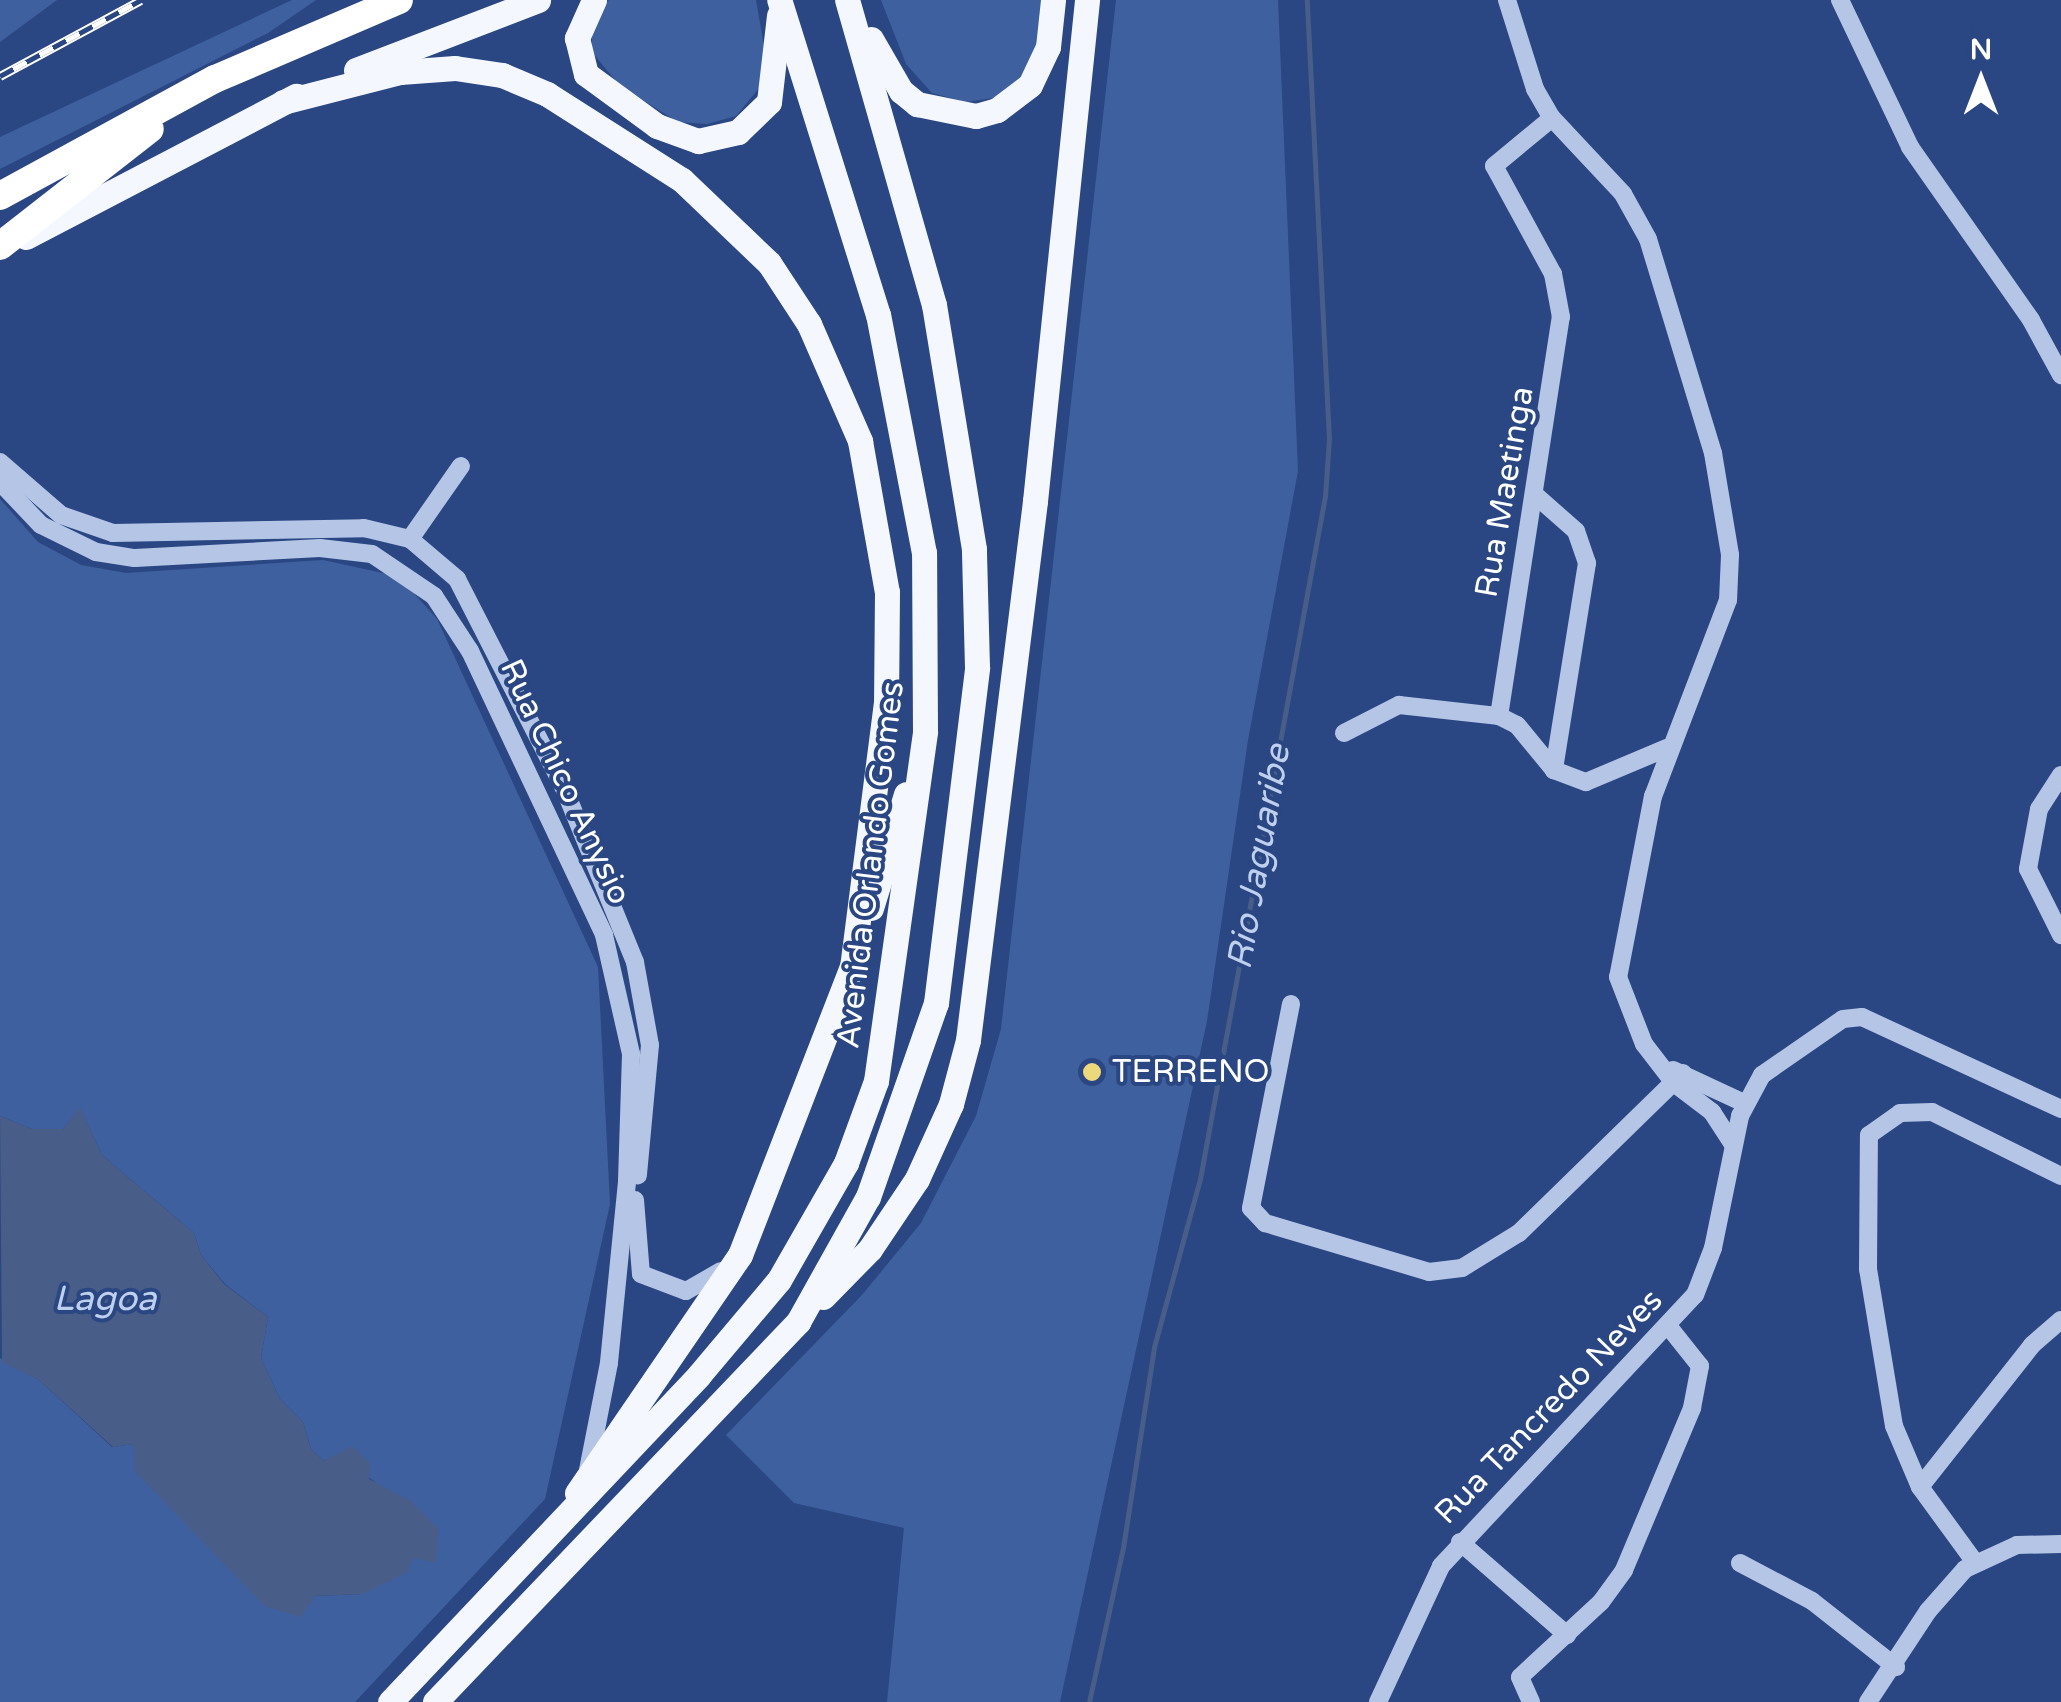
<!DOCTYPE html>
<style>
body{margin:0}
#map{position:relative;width:2061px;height:1702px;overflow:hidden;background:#2a4783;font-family:"Varela Round",sans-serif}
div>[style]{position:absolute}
.green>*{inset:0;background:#3f609f}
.water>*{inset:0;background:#485d88}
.stream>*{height:5px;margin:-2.5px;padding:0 2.5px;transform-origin:2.5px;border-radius:2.5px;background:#485d88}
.minor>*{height:18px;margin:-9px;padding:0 9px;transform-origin:9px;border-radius:9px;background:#b4c5e6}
.major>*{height:25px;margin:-12.5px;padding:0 12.5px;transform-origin:12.5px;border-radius:12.5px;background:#f4f7fe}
.highway>*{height:28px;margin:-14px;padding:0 14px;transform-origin:14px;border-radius:14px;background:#fff}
.rail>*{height:9px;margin-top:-4.5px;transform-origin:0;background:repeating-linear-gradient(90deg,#2a4783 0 15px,#fff 0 30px);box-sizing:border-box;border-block:2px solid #fff}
.dots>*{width:28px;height:28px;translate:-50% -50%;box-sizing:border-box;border:5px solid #2a4783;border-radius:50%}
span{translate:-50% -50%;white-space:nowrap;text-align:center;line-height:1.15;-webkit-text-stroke:8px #2a4783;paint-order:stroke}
.street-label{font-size:32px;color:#fff}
.poi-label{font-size:32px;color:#fff}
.left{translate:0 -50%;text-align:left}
.water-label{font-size:35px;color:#bfd0ee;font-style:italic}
.north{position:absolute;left:1931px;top:30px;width:100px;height:100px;-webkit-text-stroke:8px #2a4783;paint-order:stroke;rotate:0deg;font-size:28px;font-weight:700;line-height:40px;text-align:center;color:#fff}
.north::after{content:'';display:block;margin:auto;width:35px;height:45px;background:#fff;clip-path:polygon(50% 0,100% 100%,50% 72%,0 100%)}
</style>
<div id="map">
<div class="green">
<div style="clip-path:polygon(0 0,57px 0,0 42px)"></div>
<div style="clip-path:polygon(292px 0,316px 0,268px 33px,0 169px,0 137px)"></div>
<div style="clip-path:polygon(609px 0,756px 0,769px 76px,736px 116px,707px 124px,678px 122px,620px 86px,592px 52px,592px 14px)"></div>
<div style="clip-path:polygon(881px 0,1048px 0,1029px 75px,1001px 97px,965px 102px,932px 93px,906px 64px)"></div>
<div style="clip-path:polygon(1116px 0,1278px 0,1298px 471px,1248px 740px,1207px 1021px,1060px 1702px,887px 1702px,904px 1528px,794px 1503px,726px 1435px,862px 1295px,921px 1223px,976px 1116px,1001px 1029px)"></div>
<div style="clip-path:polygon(0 499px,38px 542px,81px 565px,126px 573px,323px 560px,387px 574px,411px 590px,437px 619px,598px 967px,610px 1204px,545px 1499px,355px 1702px,0 1702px,0 1358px,39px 1380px,112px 1447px,134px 1444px,315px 1596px,363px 1594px,411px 1501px,392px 1496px,340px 1454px,324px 1461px,311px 1449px,303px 1422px,280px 1399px,261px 1358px,268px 1317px,225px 1284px,201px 1255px,194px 1233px,102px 1155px,80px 1108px,63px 1129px,32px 1129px,0 1116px)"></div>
</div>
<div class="water">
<div style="clip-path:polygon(80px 1107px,102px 1155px,194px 1233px,201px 1255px,224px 1284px,268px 1317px,261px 1358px,280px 1399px,303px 1422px,311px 1449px,324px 1461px,352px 1446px,370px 1463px,369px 1479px,411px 1501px,438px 1528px,436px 1563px,413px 1558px,408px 1572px,363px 1594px,315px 1596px,301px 1617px,265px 1606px,135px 1471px,134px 1444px,113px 1447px,39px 1380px,2px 1362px,0 1116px,32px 1129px,63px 1129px)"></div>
</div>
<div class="stream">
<div style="left:1089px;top:1702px;width:158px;rotate:-77.6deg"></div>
<div style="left:1123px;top:1548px;width:203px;rotate:-81.2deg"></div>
<div style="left:1154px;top:1347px;width:174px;rotate:-74.7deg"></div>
<div style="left:1200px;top:1179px;width:694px;rotate:-79.63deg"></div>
<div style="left:1325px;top:496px;width:57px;rotate:-86deg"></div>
<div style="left:1329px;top:439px;width:440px;rotate:-92.9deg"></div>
</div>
<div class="minor">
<div style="left:1507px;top:0;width:93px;rotate:72.5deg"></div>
<div style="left:1535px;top:89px;width:34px;rotate:60deg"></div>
<div style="left:1552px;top:118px;width:104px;rotate:46.9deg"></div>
<div style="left:1623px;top:194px;width:51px;rotate:60.9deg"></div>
<div style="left:1648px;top:239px;width:224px;rotate:73.1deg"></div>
<div style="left:1713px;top:453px;width:103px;rotate:80.5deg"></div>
<div style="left:1730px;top:555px;width:45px;rotate:92.5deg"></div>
<div style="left:1728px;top:600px;width:210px;rotate:110.9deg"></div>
<div style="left:1653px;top:796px;width:184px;rotate:100.9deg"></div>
<div style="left:1618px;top:977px;width:72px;rotate:68.8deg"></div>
<div style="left:1644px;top:1044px;width:49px;rotate:52.4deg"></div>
<div style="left:1674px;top:1083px;width:48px;rotate:37.3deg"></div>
<div style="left:1712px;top:1112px;width:37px;rotate:57deg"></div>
<div style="left:1840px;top:0;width:163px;rotate:64.5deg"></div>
<div style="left:1910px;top:147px;width:211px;rotate:55deg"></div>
<div style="left:2031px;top:320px;width:63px;rotate:61.4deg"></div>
<div style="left:0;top:462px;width:81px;rotate:41deg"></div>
<div style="left:61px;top:515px;width:55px;rotate:19.1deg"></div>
<div style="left:113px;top:533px;width:251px;rotate:-1.1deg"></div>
<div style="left:364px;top:528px;width:47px;rotate:13.4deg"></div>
<div style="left:410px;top:539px;width:62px;rotate:40.4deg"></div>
<div style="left:457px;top:579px;width:235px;rotate:62.9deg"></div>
<div style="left:564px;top:788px;width:188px;rotate:67.8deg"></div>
<div style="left:635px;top:962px;width:84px;rotate:79.8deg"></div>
<div style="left:650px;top:1045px;width:131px;rotate:95.3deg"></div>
<div style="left:0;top:482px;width:59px;rotate:46.4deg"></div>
<div style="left:41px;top:525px;width:61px;rotate:26.1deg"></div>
<div style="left:96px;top:552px;width:39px;rotate:9deg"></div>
<div style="left:135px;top:558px;width:185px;rotate:-3.1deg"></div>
<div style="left:320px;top:548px;width:52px;rotate:6.6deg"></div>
<div style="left:372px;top:554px;width:75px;rotate:34.1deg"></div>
<div style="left:434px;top:596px;width:66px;rotate:56.8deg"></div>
<div style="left:470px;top:651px;width:314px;rotate:64.7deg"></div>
<div style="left:604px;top:935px;width:122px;rotate:77.2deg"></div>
<div style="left:631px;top:1054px;width:128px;rotate:91.8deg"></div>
<div style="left:627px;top:1182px;width:182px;rotate:95.7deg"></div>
<div style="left:609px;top:1363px;width:109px;rotate:101.1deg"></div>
<div style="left:1534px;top:494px;width:56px;rotate:41.4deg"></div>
<div style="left:1576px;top:531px;width:34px;rotate:71deg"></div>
<div style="left:1587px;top:563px;width:210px;rotate:99.1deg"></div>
<div style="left:410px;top:539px;width:89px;rotate:-55.1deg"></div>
<div style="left:1499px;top:716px;width:404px;rotate:-81.2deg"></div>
<div style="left:1561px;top:317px;width:44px;rotate:-100.5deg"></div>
<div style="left:1553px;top:274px;width:123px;rotate:-118.6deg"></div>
<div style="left:1494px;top:166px;width:75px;rotate:-39.6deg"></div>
<div style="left:1344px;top:733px;width:62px;rotate:-27deg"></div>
<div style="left:1399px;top:705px;width:101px;rotate:6.3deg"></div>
<div style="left:1499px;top:716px;width:20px;rotate:27deg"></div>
<div style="left:1517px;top:725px;width:58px;rotate:50.6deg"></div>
<div style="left:1554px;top:770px;width:34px;rotate:21deg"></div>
<div style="left:1586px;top:782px;width:88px;rotate:-22.8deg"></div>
<div style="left:2061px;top:775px;width:40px;rotate:122.9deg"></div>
<div style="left:2039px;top:809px;width:61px;rotate:100.4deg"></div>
<div style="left:2028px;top:869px;width:74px;rotate:63.4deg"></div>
<div style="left:1291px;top:1004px;width:208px;rotate:101.1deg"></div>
<div style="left:1251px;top:1208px;width:21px;rotate:47deg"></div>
<div style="left:1265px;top:1223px;width:171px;rotate:16.6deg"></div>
<div style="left:1429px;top:1272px;width:33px;rotate:-7deg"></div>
<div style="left:1462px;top:1268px;width:67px;rotate:-31.6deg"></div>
<div style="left:1519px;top:1233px;width:229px;rotate:-44.3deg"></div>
<div style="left:1673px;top:1070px;width:78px;rotate:24.9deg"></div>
<div style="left:635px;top:1200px;width:74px;rotate:85.4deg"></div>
<div style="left:641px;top:1274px;width:48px;rotate:20.7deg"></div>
<div style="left:686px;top:1291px;width:40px;rotate:-29.7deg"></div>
<div style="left:1920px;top:1487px;width:181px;rotate:-51.7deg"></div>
<div style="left:2032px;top:1345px;width:38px;rotate:-41deg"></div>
<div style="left:1460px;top:1542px;width:142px;rotate:41deg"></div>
<div style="left:1974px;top:1561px;width:92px;rotate:-126.1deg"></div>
<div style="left:1920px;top:1487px;width:66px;rotate:-113.1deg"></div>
<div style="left:1894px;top:1426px;width:159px;rotate:-99.4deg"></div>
<div style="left:1868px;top:1269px;width:134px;rotate:-89.6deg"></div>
<div style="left:1869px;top:1135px;width:38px;rotate:-35deg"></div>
<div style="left:1900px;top:1113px;width:32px;rotate:-2deg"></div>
<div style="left:1932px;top:1112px;width:144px;rotate:26.4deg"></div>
<div style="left:1740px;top:1563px;width:81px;rotate:27.8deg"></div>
<div style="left:1812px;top:1601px;width:107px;rotate:38.2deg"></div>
<div style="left:1378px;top:1702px;width:150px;rotate:-65.1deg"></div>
<div style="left:1441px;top:1566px;width:371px;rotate:-46.9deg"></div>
<div style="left:1695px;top:1295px;width:50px;rotate:-69deg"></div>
<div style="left:1713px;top:1248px;width:135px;rotate:-78.4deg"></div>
<div style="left:1740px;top:1116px;width:47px;rotate:-61.8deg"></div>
<div style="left:1762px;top:1075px;width:98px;rotate:-34.7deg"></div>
<div style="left:1843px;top:1019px;width:19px;rotate:-6deg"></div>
<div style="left:1862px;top:1017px;width:219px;rotate:24.8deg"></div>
<div style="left:1531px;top:1702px;width:27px;rotate:-114deg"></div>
<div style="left:1520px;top:1677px;width:110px;rotate:-42.8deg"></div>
<div style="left:1601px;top:1602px;width:39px;rotate:-54deg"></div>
<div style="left:1624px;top:1570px;width:176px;rotate:-67.2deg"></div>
<div style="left:1692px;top:1408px;width:43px;rotate:-79.2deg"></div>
<div style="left:1700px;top:1366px;width:50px;rotate:-128.5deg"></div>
<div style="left:1868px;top:1702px;width:109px;rotate:-56.6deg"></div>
<div style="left:1928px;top:1611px;width:56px;rotate:-48.6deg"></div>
<div style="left:1965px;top:1569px;width:57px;rotate:-24.8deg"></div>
<div style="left:2017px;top:1545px;width:44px;rotate:-1.3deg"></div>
</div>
<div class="major">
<div style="left:594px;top:0;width:42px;rotate:114.1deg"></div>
<div style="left:577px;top:38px;width:37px;rotate:76deg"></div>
<div style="left:586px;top:74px;width:88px;rotate:36.2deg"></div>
<div style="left:657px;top:126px;width:44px;rotate:20.1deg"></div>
<div style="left:698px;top:141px;width:41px;rotate:-12.7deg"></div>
<div style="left:738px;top:132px;width:43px;rotate:-44.1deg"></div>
<div style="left:769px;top:102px;width:87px;rotate:-83.4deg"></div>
<div style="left:871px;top:39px;width:60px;rotate:60deg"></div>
<div style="left:901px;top:91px;width:21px;rotate:39deg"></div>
<div style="left:917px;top:104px;width:60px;rotate:11.5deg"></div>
<div style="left:976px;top:116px;width:22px;rotate:-16deg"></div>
<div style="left:997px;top:110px;width:41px;rotate:-37.1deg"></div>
<div style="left:1030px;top:85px;width:42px;rotate:-64.7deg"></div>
<div style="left:1048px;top:47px;width:47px;rotate:-83.9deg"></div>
<div style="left:356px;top:70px;width:195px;rotate:-21deg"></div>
<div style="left:283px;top:102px;width:121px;rotate:-14.4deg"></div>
<div style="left:400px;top:72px;width:55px;rotate:-4.2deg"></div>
<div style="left:455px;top:68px;width:48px;rotate:8.5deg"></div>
<div style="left:502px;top:75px;width:49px;rotate:22.9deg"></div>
<div style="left:547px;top:94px;width:160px;rotate:32.5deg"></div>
<div style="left:682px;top:180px;width:120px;rotate:43.7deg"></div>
<div style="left:769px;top:263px;width:73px;rotate:56.7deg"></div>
<div style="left:809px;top:324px;width:128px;rotate:66.4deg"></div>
<div style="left:860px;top:441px;width:153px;rotate:79.9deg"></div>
<div style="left:887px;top:592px;width:110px;rotate:90.5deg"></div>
<div style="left:886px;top:702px;width:269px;rotate:97.3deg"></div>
<div style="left:26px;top:237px;width:305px;rotate:-27.6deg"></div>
<div style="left:871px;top:908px;width:119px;rotate:-72.9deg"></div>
<div style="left:823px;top:1297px;width:67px;rotate:-45.6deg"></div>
<div style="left:870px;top:1249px;width:84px;rotate:-56.1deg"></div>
<div style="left:917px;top:1179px;width:82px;rotate:-65.6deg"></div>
<div style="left:951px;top:1104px;width:66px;rotate:-75.1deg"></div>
<div style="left:968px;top:1040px;width:543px;rotate:-82.91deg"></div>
<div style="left:1035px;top:501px;width:504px;rotate:-84.07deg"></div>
<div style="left:577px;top:1493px;width:288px;rotate:-55.6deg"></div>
<div style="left:740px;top:1255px;width:321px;rotate:-68.8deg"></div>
<div style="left:390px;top:1702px;width:450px;rotate:-46.6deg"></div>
<div style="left:699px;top:1375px;width:124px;rotate:-49.9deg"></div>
<div style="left:779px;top:1280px;width:135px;rotate:-60.2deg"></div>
<div style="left:846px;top:1163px;width:87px;rotate:-69.9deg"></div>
<div style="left:876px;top:1081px;width:353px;rotate:-82deg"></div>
<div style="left:925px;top:731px;width:178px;rotate:-90.3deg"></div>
<div style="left:924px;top:553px;width:242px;rotate:-100.9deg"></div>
<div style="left:878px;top:315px;width:330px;rotate:-107.4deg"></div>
<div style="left:435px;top:1702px;width:526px;rotate:-46.31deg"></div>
<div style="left:798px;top:1322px;width:143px;rotate:-60.8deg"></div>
<div style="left:868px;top:1197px;width:206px;rotate:-70.7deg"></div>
<div style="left:936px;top:1003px;width:338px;rotate:-83deg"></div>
<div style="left:977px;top:667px;width:118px;rotate:-91.5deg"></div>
<div style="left:974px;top:549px;width:247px;rotate:-99.3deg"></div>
<div style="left:934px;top:305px;width:317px;rotate:-105.9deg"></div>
</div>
<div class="highway">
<div style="left:0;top:196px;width:245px;rotate:-28.6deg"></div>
<div style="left:215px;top:79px;width:200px;rotate:-23.2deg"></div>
<div style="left:0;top:246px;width:190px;rotate:-38deg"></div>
</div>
<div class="rail">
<div style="left:0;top:76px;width:160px;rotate:-28.3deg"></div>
</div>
<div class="dots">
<div style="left:1092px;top:1072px;background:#edd87b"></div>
</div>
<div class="street-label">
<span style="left:1505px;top:492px;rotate:-80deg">Rua Maetinga</span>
<span style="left:565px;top:782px;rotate:65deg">Rua Chico Anysio</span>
<span style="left:871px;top:865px;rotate:-83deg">Avenida Orlando Gomes</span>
<span style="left:1549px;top:1407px;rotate:-46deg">Rua Tancredo Neves</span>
</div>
<div class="poi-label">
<span class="left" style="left:1112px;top:1072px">TERRENO</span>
</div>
<div class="water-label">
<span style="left:1259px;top:857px;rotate:-80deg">Rio Jaguaribe</span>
<span style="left:105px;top:1299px">Lagoa</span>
</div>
<div class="north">N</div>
</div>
